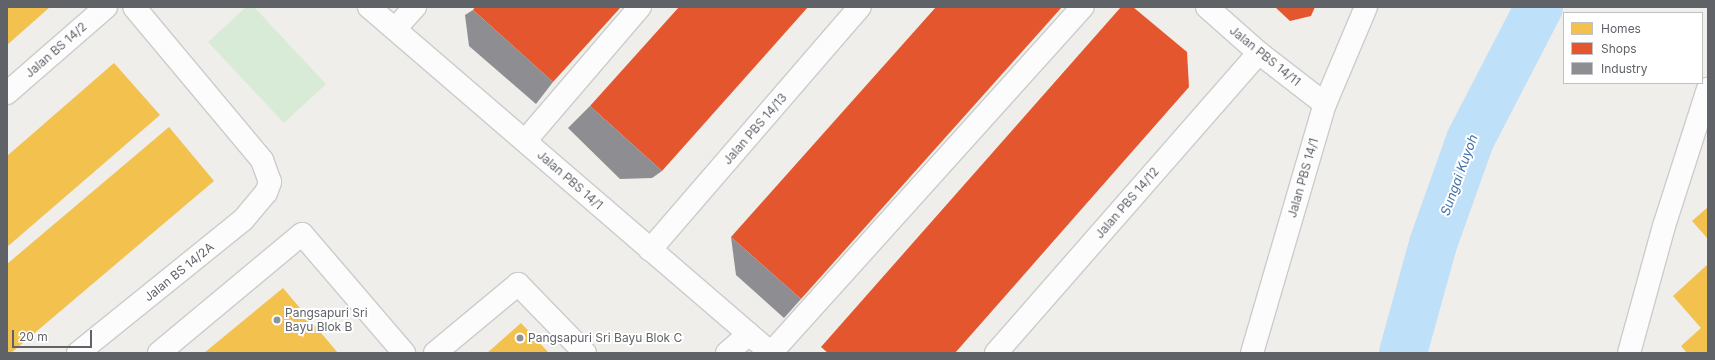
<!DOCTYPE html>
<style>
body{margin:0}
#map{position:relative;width:1715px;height:360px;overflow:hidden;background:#efeeea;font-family:Inter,sans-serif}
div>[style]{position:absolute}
.green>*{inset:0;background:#d8ebd6}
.homes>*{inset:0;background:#f2c14e}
.shops>*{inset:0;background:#e4572e}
.industry>*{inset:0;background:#8d8d92}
.river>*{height:48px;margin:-24px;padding:0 24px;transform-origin:24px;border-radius:24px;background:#bfe0f9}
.roads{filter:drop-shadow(1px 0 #cbcccc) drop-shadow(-1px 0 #cbcccc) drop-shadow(0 1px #cbcccc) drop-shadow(0 -1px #cbcccc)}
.minor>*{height:22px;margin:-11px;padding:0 11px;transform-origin:11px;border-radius:11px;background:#fdfcfc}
.dots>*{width:11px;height:11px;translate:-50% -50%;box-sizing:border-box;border:2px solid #fff;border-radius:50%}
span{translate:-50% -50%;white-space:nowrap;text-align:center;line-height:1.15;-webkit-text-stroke:4px #fff;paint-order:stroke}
.street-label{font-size:12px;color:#5f6368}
.poi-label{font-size:12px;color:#5f6368}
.left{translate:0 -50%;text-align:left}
.water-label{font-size:13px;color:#4174aa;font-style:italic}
.frame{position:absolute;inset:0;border:8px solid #5f6368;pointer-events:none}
.legend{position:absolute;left:1563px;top:12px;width:140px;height:72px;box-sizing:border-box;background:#fff;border:1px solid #bfc1c3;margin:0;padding:5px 7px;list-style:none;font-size:12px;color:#5f6368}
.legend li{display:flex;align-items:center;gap:8px;height:20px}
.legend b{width:20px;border:1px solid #bfc1c3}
.scale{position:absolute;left:12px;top:330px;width:80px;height:18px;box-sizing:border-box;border:2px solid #5f6368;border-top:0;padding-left:5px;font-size:12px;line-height:14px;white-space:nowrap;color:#5f6368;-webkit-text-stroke:3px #fff;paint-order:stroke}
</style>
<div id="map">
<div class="green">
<div style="clip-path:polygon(246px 7px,254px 7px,326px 84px,284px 123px,208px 42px)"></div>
</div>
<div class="homes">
<div style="clip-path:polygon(7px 7px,50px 7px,7px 45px)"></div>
<div style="clip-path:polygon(114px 63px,160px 115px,7px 247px,7px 156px)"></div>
<div style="clip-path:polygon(169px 127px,214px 181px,11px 353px,7px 353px,7px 264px)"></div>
<div style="clip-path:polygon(1708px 207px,1708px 239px,1692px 221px)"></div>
<div style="clip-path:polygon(1708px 264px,1708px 353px,1687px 353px,1681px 346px,1701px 328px,1673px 296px)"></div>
<div style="clip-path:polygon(283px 288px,338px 353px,204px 353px)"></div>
<div style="clip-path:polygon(521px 323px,549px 353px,487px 353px)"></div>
</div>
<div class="shops">
<div style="clip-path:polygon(475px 7px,621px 7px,553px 82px,473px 10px)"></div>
<div style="clip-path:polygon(679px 7px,808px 7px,662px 171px,590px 106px)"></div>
<div style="clip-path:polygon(936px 7px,1062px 7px,801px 299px,731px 237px)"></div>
<div style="clip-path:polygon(1121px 7px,1133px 7px,1187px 52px,1189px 87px,955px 353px,828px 353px,821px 347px)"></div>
<div style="clip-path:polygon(1275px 7px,1315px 7px,1311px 16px,1290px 21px)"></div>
</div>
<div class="industry">
<div style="clip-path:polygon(473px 10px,553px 82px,536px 104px,469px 46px,465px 15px)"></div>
<div style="clip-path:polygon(590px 106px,662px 171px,652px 178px,620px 179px,568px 128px)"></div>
<div style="clip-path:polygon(731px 237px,801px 299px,784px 318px,736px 275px)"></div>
</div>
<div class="river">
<div style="left:1403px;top:353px;width:113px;rotate:-74.6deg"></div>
<div style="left:1433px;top:244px;width:110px;rotate:-70.4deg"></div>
<div style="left:1470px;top:140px;width:150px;rotate:-62.6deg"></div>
</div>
<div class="roads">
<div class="minor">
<div style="left:369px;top:7px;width:530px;rotate:40.72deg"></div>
<div style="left:1207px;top:7px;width:69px;rotate:41.5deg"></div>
<div style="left:1259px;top:53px;width:83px;rotate:37.7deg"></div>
<div style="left:395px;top:29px;width:30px;rotate:-48deg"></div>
<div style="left:7px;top:93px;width:131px;rotate:-41deg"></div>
<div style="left:525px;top:141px;width:177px;rotate:-49.4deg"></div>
<div style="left:650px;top:250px;width:321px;rotate:-49.2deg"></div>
<div style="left:78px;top:353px;width:212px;rotate:-38.9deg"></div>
<div style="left:243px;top:220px;width:35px;rotate:-50deg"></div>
<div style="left:266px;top:193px;width:12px;rotate:-70deg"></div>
<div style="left:270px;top:182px;width:23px;rotate:-110deg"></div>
<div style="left:262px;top:160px;width:199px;rotate:-129.9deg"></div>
<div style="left:159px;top:353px;width:186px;rotate:-39.8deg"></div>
<div style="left:302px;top:234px;width:157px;rotate:49.4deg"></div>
<div style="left:435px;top:353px;width:108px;rotate:-39.7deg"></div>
<div style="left:518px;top:284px;width:96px;rotate:45.8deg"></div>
<div style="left:727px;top:353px;width:29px;rotate:-41deg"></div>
<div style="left:771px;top:353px;width:466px;rotate:-48deg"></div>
<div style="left:996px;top:353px;width:399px;rotate:-48.8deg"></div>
<div style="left:1252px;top:353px;width:259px;rotate:-73.7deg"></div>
<div style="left:1325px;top:104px;width:105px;rotate:-67.1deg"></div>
<div style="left:1629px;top:353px;width:132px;rotate:-74.6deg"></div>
<div style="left:1664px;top:226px;width:144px;rotate:-72.2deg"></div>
</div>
</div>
<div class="dots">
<div style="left:277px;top:320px;background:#919496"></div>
<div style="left:520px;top:338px;background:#919496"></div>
</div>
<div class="street-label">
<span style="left:56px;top:50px;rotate:-41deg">Jalan BS 14/2</span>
<span style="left:1265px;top:56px;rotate:39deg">Jalan PBS 14/11</span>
<span style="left:755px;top:129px;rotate:-49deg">Jalan PBS 14/13</span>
<span style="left:1303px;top:178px;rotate:-74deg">Jalan PBS 14/1</span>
<span style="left:570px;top:180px;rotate:41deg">Jalan PBS 14/1</span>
<span style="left:1127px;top:203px;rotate:-49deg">Jalan PBS 14/12</span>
<span style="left:179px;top:272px;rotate:-39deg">Jalan BS 14/2A</span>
</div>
<div class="poi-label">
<span class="left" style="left:285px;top:320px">Pangsapuri Sri<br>Bayu Blok B</span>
<span class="left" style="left:528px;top:338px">Pangsapuri Sri Bayu Blok C</span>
</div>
<div class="water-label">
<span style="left:1459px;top:175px;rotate:-70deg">Sungai Kuyoh</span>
</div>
<div class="frame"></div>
<ul class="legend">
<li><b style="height:11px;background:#f2c14e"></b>Homes</li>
<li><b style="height:11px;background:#e4572e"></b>Shops</li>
<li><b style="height:11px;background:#8d8d92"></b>Industry</li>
</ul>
<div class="scale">20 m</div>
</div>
